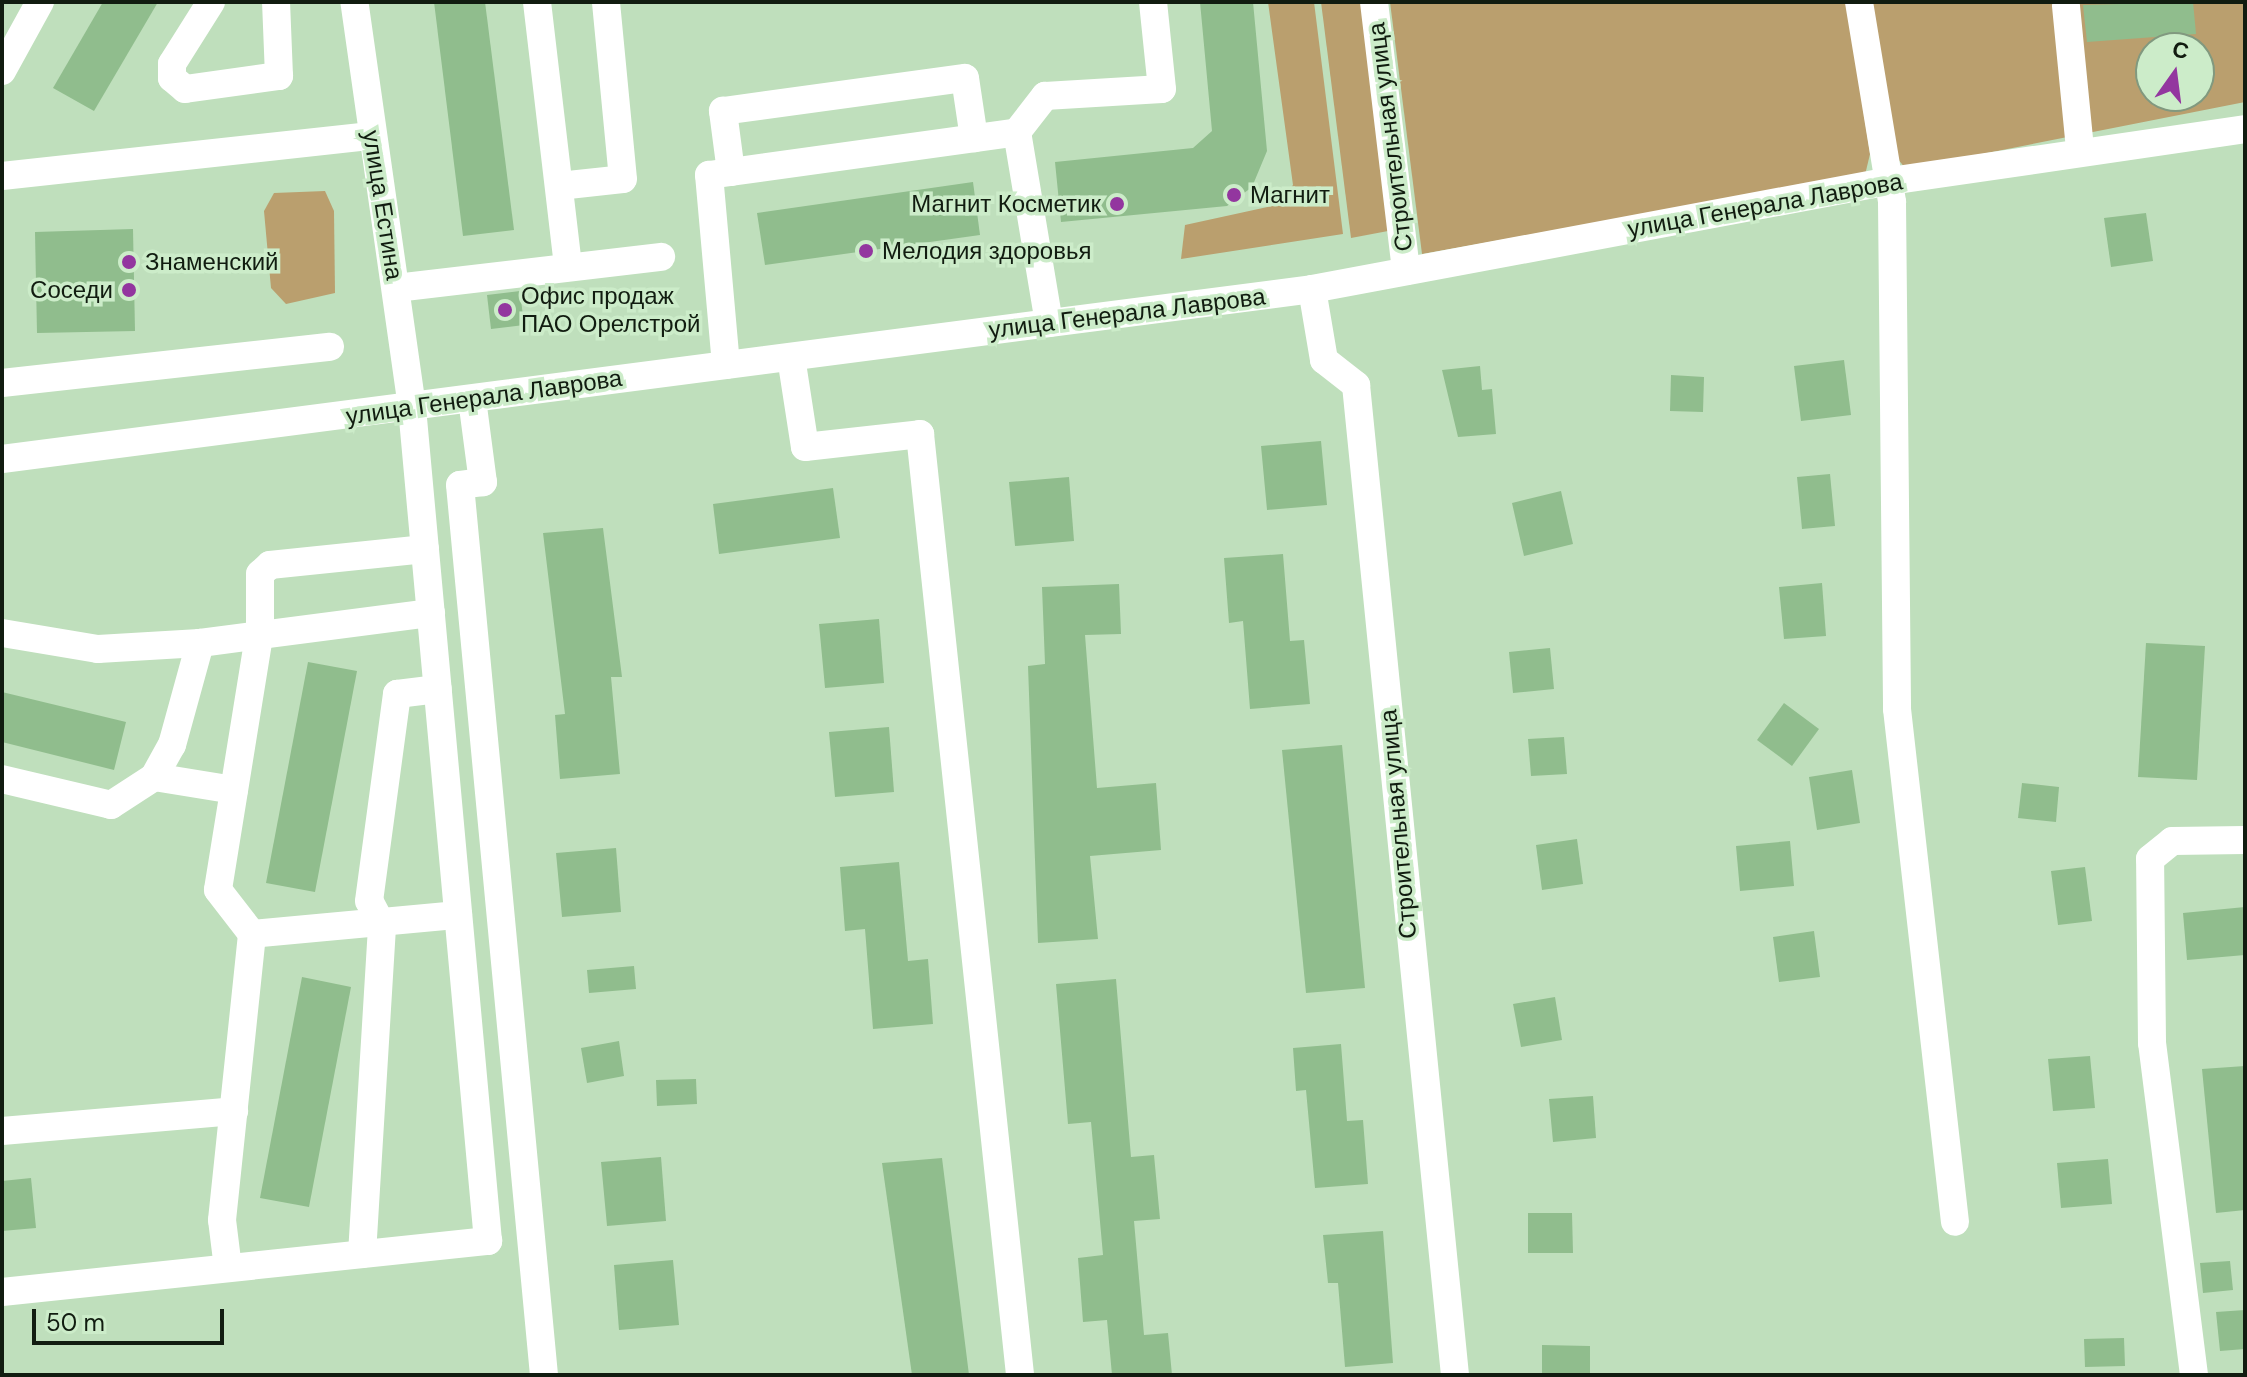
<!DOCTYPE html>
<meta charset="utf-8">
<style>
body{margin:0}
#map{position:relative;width:2247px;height:1377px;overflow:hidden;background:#bfdfbc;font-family:"DM Sans",sans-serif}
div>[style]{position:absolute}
.green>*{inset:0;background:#ba9f6e}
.building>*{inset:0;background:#90bd8d}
.minor>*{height:28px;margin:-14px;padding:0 14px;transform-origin:14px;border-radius:14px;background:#fff}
.dots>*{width:22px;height:22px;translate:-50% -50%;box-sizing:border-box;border:4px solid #ccecc9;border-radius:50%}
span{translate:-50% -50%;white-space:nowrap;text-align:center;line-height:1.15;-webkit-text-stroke:7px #ccecc9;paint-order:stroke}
.street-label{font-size:24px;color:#111c10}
.poi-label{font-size:24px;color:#111c10}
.left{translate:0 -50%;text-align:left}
.right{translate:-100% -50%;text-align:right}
.frame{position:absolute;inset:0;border:4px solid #111c10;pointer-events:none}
.north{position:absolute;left:2135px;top:32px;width:80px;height:80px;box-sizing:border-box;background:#ccecc9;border:2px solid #81997f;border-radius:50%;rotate:14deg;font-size:22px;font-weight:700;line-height:32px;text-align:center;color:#111c10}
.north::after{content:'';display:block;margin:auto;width:28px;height:36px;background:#93369f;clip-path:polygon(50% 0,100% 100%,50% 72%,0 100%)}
.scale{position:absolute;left:32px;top:1309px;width:192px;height:36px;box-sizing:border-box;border:4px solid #111c10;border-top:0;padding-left:10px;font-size:24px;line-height:28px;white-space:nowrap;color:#111c10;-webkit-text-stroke:6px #ccecc9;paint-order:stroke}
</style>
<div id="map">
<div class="green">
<div style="clip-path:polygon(1268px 2px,1314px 2px,1343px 234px,1181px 259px,1185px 225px,1276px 205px,1293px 185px)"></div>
<div style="clip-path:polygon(1321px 2px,1363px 2px,1388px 231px,1351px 238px)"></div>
<div style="clip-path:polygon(1390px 2px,1847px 2px,1870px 154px,1865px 175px,1422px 254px)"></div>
<div style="clip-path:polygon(evenodd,1871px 2px,2245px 2px,2245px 102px,1906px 169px,1892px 152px,1871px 2px,2151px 48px,2199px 48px,2199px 96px,2151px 96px,2151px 48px)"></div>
<div style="clip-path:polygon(325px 191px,334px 211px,335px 293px,286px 304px,271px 288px,264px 211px,274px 193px)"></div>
</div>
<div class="building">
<div style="clip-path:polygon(103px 2px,158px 2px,94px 111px,53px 88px)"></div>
<div style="clip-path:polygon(434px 2px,485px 2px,514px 230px,463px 236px)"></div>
<div style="clip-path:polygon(1200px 2px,1253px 2px,1267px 151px,1252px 187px,1227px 206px,1061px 222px,1055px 162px,1193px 148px,1212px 131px)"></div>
<div style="clip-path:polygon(2193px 2px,2196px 34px,2087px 42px,2083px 5px)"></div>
<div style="clip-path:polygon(973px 182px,980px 235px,765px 265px,757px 213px)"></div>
<div style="clip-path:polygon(2146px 213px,2153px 261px,2111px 267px,2104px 218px)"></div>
<div style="clip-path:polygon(133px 229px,135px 331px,37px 333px,35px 232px)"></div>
<div style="clip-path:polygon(520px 291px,524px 325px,491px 329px,487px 295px)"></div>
<div style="clip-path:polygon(1844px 360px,1851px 415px,1801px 421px,1794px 366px)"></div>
<div style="clip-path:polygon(1480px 366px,1482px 390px,1492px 389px,1496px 434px,1458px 437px,1442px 370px)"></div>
<div style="clip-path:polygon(1671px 375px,1704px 377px,1703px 412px,1670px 411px)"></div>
<div style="clip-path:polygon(1321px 441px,1327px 505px,1267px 510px,1261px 446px)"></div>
<div style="clip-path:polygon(1830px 474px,1835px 526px,1802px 529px,1797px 477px)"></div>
<div style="clip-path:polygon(1069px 477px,1074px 541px,1015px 546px,1009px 482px)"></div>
<div style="clip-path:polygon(833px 488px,840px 538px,719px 554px,713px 504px)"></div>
<div style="clip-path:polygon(1561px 491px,1573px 544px,1524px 556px,1512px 503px)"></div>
<div style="clip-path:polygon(603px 528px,622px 677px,611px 677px,620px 774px,560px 779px,555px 715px,565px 714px,543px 533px)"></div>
<div style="clip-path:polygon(1283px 554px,1290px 641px,1304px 640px,1310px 704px,1250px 709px,1243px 621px,1229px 623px,1224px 558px)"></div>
<div style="clip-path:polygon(1822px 583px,1826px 636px,1784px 639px,1779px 587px)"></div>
<div style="clip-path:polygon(1119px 584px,1121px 634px,1085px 635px,1097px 788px,1156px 783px,1161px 850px,1090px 856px,1098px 939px,1038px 943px,1028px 666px,1045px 664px,1042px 587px)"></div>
<div style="clip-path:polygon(879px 619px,884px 683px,825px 688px,819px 624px)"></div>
<div style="clip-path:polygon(2146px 643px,2205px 646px,2197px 780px,2138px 777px)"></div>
<div style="clip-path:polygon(1550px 648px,1554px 689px,1513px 693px,1509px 652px)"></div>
<div style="clip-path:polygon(308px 662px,357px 671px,315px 892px,266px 883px)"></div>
<div style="clip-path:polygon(2px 692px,126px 722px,114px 770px,2px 742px)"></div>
<div style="clip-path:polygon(1784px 703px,1819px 729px,1792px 766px,1757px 740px)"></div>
<div style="clip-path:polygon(889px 727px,894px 792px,835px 797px,829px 732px)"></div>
<div style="clip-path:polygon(1564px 737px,1567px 774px,1531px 776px,1528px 739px)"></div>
<div style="clip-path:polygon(1342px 745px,1365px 988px,1306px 993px,1282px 750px)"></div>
<div style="clip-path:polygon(1852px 770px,1860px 823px,1817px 830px,1809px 777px)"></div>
<div style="clip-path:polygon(2022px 783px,2059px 787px,2056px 822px,2018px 818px)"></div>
<div style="clip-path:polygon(1577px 839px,1583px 884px,1542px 890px,1536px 845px)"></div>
<div style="clip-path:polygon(1790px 841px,1794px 886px,1740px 891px,1736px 846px)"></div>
<div style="clip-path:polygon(616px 848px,621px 912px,562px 917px,556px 853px)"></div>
<div style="clip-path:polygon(899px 862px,908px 961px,928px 959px,933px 1024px,873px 1029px,865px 929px,845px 931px,840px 867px)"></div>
<div style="clip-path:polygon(2085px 867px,2092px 921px,2058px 925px,2051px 871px)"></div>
<div style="clip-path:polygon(2245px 907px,2245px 955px,2187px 960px,2183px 913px)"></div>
<div style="clip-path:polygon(1814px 931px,1820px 977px,1779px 982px,1773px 937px)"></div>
<div style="clip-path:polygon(634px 966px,636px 989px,589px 993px,587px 970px)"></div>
<div style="clip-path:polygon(302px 977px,351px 987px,309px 1207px,260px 1198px)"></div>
<div style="clip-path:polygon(1116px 979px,1131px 1157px,1154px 1155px,1160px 1219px,1134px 1221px,1144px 1335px,1168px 1333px,1172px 1375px,1112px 1375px,1107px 1320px,1083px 1322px,1078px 1258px,1103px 1255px,1091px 1122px,1068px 1124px,1056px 984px)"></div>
<div style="clip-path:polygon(1555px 997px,1562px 1040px,1521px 1047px,1513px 1004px)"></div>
<div style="clip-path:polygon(619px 1041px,624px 1076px,587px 1083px,581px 1048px)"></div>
<div style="clip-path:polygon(1341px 1044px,1347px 1121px,1363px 1120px,1368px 1184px,1315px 1188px,1306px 1090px,1296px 1091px,1293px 1048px)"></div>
<div style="clip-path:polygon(2090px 1056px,2095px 1108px,2053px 1111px,2048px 1059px)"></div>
<div style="clip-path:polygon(2245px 1066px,2245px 1210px,2216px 1213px,2202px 1069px)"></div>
<div style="clip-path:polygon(696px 1079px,697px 1104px,657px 1106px,656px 1080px)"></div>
<div style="clip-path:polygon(1593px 1096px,1596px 1138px,1553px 1142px,1549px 1099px)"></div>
<div style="clip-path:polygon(661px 1157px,666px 1221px,607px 1226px,601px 1162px)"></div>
<div style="clip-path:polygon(942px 1158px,969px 1375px,912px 1375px,882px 1163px)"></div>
<div style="clip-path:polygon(2108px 1159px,2112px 1204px,2061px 1208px,2057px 1163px)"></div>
<div style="clip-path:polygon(31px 1178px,36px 1228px,2px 1231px,2px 1181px)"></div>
<div style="clip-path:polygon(1528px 1213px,1572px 1213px,1573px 1253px,1528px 1253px)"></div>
<div style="clip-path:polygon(1383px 1231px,1393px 1363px,1345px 1367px,1338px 1283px,1328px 1283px,1323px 1235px)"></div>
<div style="clip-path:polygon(673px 1260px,679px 1325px,619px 1330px,614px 1265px)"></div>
<div style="clip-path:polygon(2230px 1261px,2233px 1290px,2203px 1293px,2200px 1263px)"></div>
<div style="clip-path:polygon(2245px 1310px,2245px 1349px,2220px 1351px,2216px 1312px)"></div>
<div style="clip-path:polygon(2124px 1338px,2125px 1366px,2085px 1367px,2084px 1339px)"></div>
<div style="clip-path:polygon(1542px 1345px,1590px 1346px,1590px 1375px,1542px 1375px)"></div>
</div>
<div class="minor">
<div style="left:211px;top:2px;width:73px;rotate:122.2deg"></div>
<div style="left:172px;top:64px;width:14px;rotate:90deg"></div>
<div style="left:172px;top:78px;width:17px;rotate:40deg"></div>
<div style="left:185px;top:89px;width:95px;rotate:-7.9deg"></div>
<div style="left:279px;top:76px;width:74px;rotate:-92.3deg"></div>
<div style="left:537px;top:2px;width:267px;rotate:83.3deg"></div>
<div style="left:1374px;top:2px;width:271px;rotate:83.2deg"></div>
<div style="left:1859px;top:2px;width:203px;rotate:80.6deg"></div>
<div style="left:1892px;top:202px;width:507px;rotate:89.43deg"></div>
<div style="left:1897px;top:709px;width:516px;rotate:83.55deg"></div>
<div style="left:2066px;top:6px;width:145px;rotate:84.4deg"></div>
<div style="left:2px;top:71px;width:79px;rotate:-61.2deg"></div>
<div style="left:731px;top:172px;width:62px;rotate:-97.5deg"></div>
<div style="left:723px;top:111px;width:244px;rotate:-7.8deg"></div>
<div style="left:965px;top:78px;width:61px;rotate:81.5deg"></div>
<div style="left:2px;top:176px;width:371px;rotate:-6.2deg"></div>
<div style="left:559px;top:186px;width:64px;rotate:-6.2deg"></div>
<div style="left:623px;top:179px;width:178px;rotate:-95.5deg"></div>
<div style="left:396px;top:288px;width:267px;rotate:-6.7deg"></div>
<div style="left:1312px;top:289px;width:72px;rotate:80.4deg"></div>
<div style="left:1324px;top:360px;width:41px;rotate:38deg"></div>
<div style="left:1356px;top:385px;width:995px;rotate:84.29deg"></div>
<div style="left:1049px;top:323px;width:194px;rotate:-99.5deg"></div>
<div style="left:1017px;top:132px;width:46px;rotate:-52.1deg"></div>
<div style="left:1045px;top:96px;width:117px;rotate:-3.4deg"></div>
<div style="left:1162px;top:89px;width:87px;rotate:-95.9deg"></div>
<div style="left:791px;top:357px;width:91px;rotate:81.2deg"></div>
<div style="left:805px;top:447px;width:116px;rotate:-6.4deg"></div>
<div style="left:920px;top:434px;width:946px;rotate:83.93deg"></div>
<div style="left:726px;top:365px;width:191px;rotate:-95.1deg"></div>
<div style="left:709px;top:175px;width:311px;rotate:-7.9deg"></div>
<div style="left:2px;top:383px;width:330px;rotate:-6.3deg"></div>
<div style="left:472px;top:399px;width:84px;rotate:82.5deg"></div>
<div style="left:483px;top:482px;width:23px;rotate:173deg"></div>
<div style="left:460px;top:485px;width:894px;rotate:84.61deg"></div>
<div style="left:2px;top:459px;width:1321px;rotate:-7.39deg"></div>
<div style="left:1312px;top:289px;width:588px;rotate:-10.58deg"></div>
<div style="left:1890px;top:181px;width:359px;rotate:-8.3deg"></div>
<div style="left:425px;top:549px;width:156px;rotate:174.1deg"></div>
<div style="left:270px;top:565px;width:13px;rotate:138deg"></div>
<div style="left:260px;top:574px;width:56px;rotate:90deg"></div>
<div style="left:260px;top:630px;width:263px;rotate:99.2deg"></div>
<div style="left:218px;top:890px;width:56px;rotate:52.3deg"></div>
<div style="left:252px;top:934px;width:207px;rotate:-5.3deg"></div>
<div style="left:2px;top:633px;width:97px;rotate:9.5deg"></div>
<div style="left:98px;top:649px;width:102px;rotate:-3.4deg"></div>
<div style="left:154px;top:777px;width:81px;rotate:9.2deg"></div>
<div style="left:2px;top:779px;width:112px;rotate:13.4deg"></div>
<div style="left:111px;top:805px;width:51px;rotate:-33.1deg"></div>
<div style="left:154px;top:777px;width:37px;rotate:-61deg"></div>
<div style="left:172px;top:745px;width:106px;rotate:-74.6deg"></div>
<div style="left:200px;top:643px;width:233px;rotate:-7.4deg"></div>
<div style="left:2px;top:1131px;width:233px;rotate:-4.9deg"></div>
<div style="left:362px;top:1254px;width:330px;rotate:-86.5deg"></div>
<div style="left:382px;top:925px;width:27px;rotate:-118deg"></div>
<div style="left:369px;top:901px;width:209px;rotate:-82.3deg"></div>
<div style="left:397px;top:694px;width:41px;rotate:-7deg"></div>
<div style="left:228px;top:1268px;width:48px;rotate:-97.1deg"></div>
<div style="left:222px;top:1220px;width:288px;rotate:-84deg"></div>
<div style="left:2px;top:1292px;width:489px;rotate:-6deg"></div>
<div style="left:488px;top:1241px;width:837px;rotate:-95.21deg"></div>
<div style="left:412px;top:407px;width:409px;rotate:-98.1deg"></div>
<div style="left:2194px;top:1375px;width:335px;rotate:-97.2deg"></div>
<div style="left:2152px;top:1043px;width:184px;rotate:-90.6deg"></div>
<div style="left:2150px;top:859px;width:28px;rotate:-39deg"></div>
<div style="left:2172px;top:841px;width:73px;rotate:-0.8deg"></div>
</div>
<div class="dots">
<div style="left:1234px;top:195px;background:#93369f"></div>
<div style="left:1117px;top:204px;background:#93369f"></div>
<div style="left:866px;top:251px;background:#93369f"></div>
<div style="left:129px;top:262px;background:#93369f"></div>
<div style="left:129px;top:290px;background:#93369f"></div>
<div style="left:505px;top:310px;background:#93369f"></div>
</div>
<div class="street-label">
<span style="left:1390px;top:137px;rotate:-97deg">Строительная улица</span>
<span style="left:383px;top:205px;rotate:81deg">улица Естина</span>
<span style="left:1765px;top:205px;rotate:-10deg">улица Генерала Лаврова</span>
<span style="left:1127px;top:313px;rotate:-7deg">улица Генерала Лаврова</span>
<span style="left:484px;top:397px;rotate:-8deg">улица Генерала Лаврова</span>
<span style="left:1398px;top:824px;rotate:-95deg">Строительная улица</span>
</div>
<div class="poi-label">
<span class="left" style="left:1250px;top:195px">Магнит</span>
<span class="right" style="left:1101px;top:204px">Магнит Косметик</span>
<span class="left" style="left:882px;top:251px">Мелодия здоровья</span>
<span class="left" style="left:145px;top:262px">Знаменский</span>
<span class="right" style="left:113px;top:290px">Соседи</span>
<span class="left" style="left:521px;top:310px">Офис продаж<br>ПАО Орелстрой</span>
</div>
<div class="frame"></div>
<div class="north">С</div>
<div class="scale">50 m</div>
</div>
